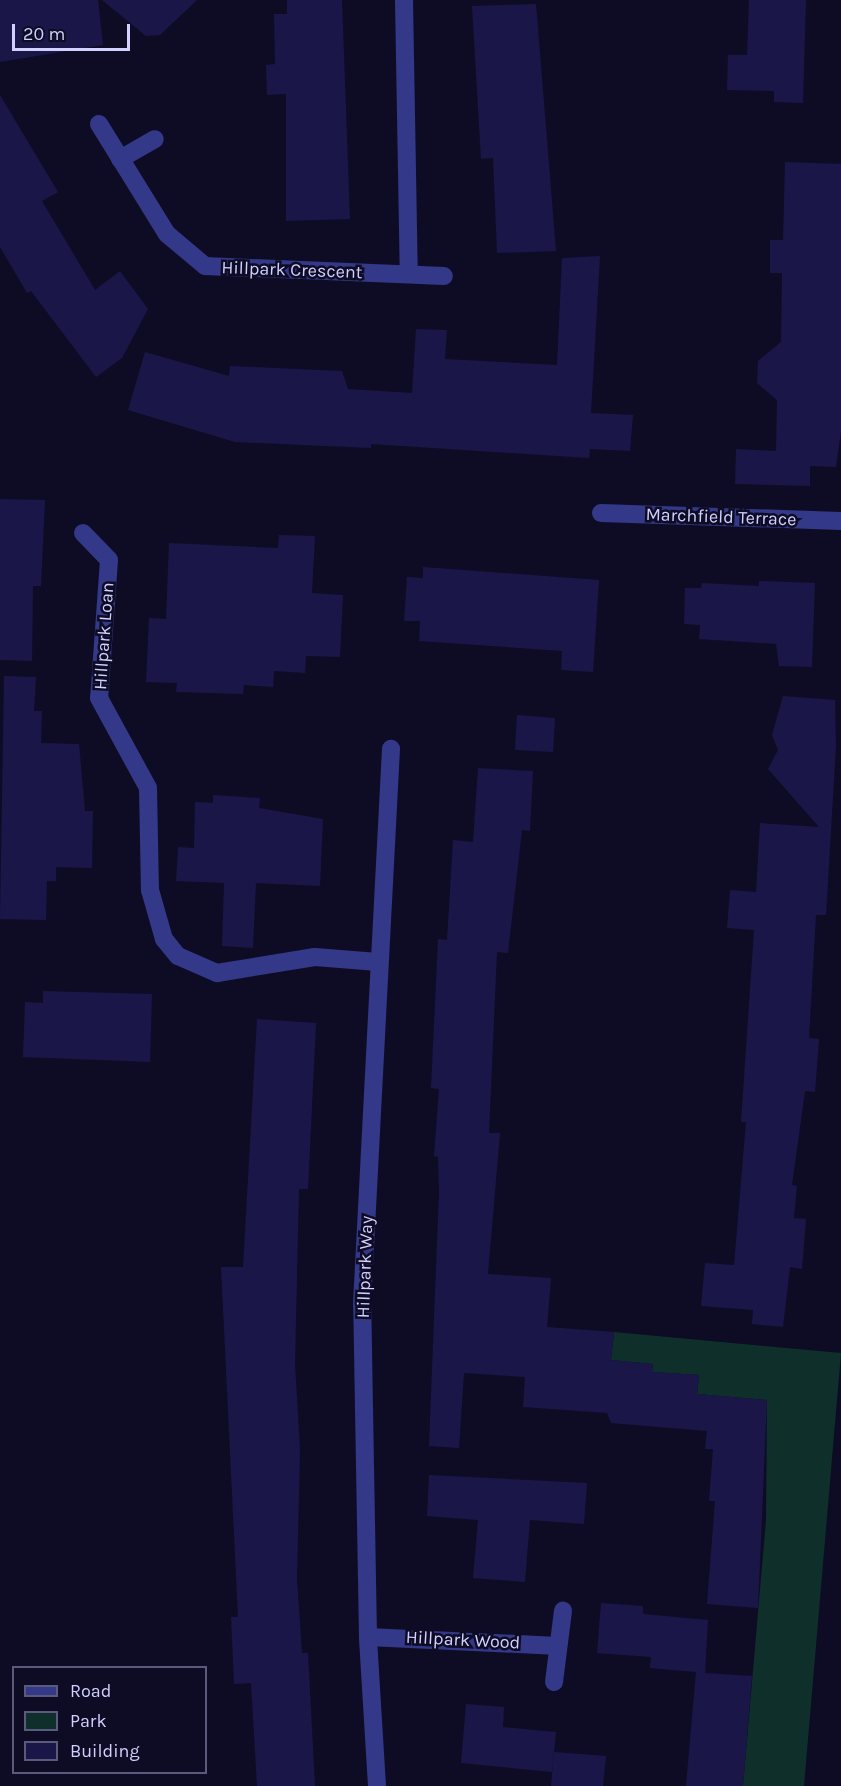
<!DOCTYPE html>
<style>
body{margin:0}
#map{position:relative;width:841px;height:1786px;overflow:hidden;background:#0e0c25;font-family:Karla,sans-serif}
div>[style]{position:absolute}
.green>*{inset:0;background:#0f2f2b}
.building>*{inset:0;background:#1b1648}
.street>*{height:18px;margin:-9px;padding:0 9px;transform-origin:9px;border-radius:9px;background:#333888}
span{translate:-50% -50%;white-space:nowrap;text-align:center;line-height:1.15;-webkit-text-stroke:5px #0e0c25;paint-order:stroke}
.street-label{font-size:18px;color:#d1d0ff}
.legend{position:absolute;left:12px;top:1666px;width:195px;height:108px;box-sizing:border-box;background:#0e0c25;border:2px solid #5c5a7c;margin:0;padding:8px 10px;list-style:none;font-size:18px;color:#d1d0ff}
.legend li{display:flex;align-items:center;gap:12px;height:30px}
.legend b{width:30px;border:2px solid #5c5a7c}
.scale{position:absolute;left:12px;top:24px;width:118px;height:27px;box-sizing:border-box;border:3px solid #d1d0ff;border-top:0;padding-left:8px;font-size:18px;line-height:21px;white-space:nowrap;color:#d1d0ff;-webkit-text-stroke:4px #0e0c25;paint-order:stroke}
</style>
<div id="map">
<div class="green">
<div style="clip-path:polygon(614px 1332px,841px 1353px,804px 1786px,743px 1786px,766px 1520px,767px 1400px,697px 1394px,699px 1375px,652px 1372px,653px 1364px,611px 1360px)"></div>
</div>
<div class="building">
<div style="clip-path:polygon(0 0,98px 0,103px 45px,0 62px)"></div>
<div style="clip-path:polygon(102px 0,197px 0,160px 35px,146px 36px)"></div>
<div style="clip-path:polygon(287px 0,342px 0,350px 219px,286px 221px,286px 94px,267px 95px,266px 65px,275px 64px,274px 14px,287px 14px)"></div>
<div style="clip-path:polygon(749px 0,806px 0,803px 103px,774px 102px,774px 91px,727px 90px,728px 55px,747px 55px)"></div>
<div style="clip-path:polygon(536px 4px,556px 251px,497px 253px,493px 158px,481px 159px,472px 6px)"></div>
<div style="clip-path:polygon(0 95px,58px 192px,42px 201px,95px 290px,120px 271px,148px 309px,122px 358px,96px 377px,31px 291px,27px 293px,0 247px)"></div>
<div style="clip-path:polygon(785px 162px,841px 164px,841px 431px,836px 467px,810px 466px,810px 486px,735px 484px,736px 449px,776px 451px,777px 400px,757px 383px,758px 361px,781px 342px,782px 273px,770px 273px,770px 240px,783px 240px)"></div>
<div style="clip-path:polygon(600px 256px,591px 413px,633px 415px,630px 451px,590px 449px,589px 458px,371px 444px,371px 448px,235px 442px,128px 410px,145px 352px,229px 376px,230px 366px,342px 371px,348px 389px,412px 393px,416px 329px,447px 330px,445px 359px,557px 365px,562px 258px)"></div>
<div style="clip-path:polygon(0 499px,45px 500px,41px 586px,33px 586px,32px 661px,0 660px)"></div>
<div style="clip-path:polygon(279px 535px,315px 536px,312px 593px,343px 595px,340px 657px,306px 656px,305px 673px,274px 671px,273px 687px,244px 685px,243px 694px,176px 692px,177px 683px,146px 682px,149px 618px,166px 619px,169px 543px,278px 548px)"></div>
<div style="clip-path:polygon(423px 567px,599px 580px,593px 672px,561px 670px,562px 651px,419px 641px,420px 621px,404px 621px,407px 577px,423px 578px)"></div>
<div style="clip-path:polygon(759px 581px,815px 583px,812px 667px,779px 666px,776px 644px,699px 639px,700px 625px,684px 624px,685px 588px,701px 588px,702px 583px,759px 586px)"></div>
<div style="clip-path:polygon(4px 676px,36px 677px,34px 711px,42px 711px,41px 743px,79px 744px,85px 811px,93px 811px,92px 868px,56px 867px,56px 881px,47px 881px,46px 920px,0 919px)"></div>
<div style="clip-path:polygon(783px 696px,835px 700px,836px 746px,826px 915px,816px 915px,809px 1038px,819px 1039px,815px 1092px,805px 1091px,792px 1185px,797px 1186px,794px 1218px,806px 1219px,802px 1269px,790px 1267px,783px 1327px,752px 1324px,753px 1310px,701px 1306px,705px 1263px,734px 1265px,746px 1122px,741px 1122px,754px 930px,727px 928px,730px 890px,756px 892px,760px 823px,819px 827px,768px 769px,778px 750px,772px 735px)"></div>
<div style="clip-path:polygon(517px 715px,555px 718px,553px 752px,515px 750px)"></div>
<div style="clip-path:polygon(478px 768px,533px 771px,530px 831px,522px 830px,508px 953px,497px 952px,489px 1133px,500px 1133px,488px 1274px,551px 1278px,547px 1327px,614px 1332px,611px 1360px,653px 1364px,652px 1372px,699px 1375px,697px 1394px,767px 1400px,758px 1608px,707px 1604px,715px 1501px,709px 1501px,713px 1449px,705px 1449px,707px 1431px,611px 1423px,607px 1413px,523px 1407px,525px 1377px,464px 1373px,459px 1448px,429px 1446px,439px 1192px,438px 1157px,434px 1156px,439px 1089px,431px 1088px,438px 939px,447px 940px,453px 840px,473px 842px)"></div>
<div style="clip-path:polygon(213px 795px,260px 798px,259px 808px,323px 819px,320px 886px,256px 883px,253px 948px,222px 946px,224px 883px,176px 881px,178px 847px,194px 848px,195px 802px,213px 803px)"></div>
<div style="clip-path:polygon(43px 991px,152px 994px,150px 1062px,23px 1057px,25px 1002px,43px 1003px)"></div>
<div style="clip-path:polygon(257px 1019px,316px 1023px,308px 1189px,299px 1189px,295px 1364px,300px 1450px,297px 1579px,302px 1653px,308px 1653px,315px 1786px,257px 1786px,251px 1683px,234px 1684px,231px 1617px,238px 1617px,221px 1267px,243px 1267px)"></div>
<div style="clip-path:polygon(429px 1475px,587px 1483px,584px 1524px,530px 1520px,525px 1582px,473px 1578px,478px 1520px,427px 1516px)"></div>
<div style="clip-path:polygon(601px 1603px,643px 1606px,643px 1614px,708px 1620px,705px 1673px,752px 1676px,743px 1786px,686px 1786px,696px 1672px,650px 1668px,651px 1657px,597px 1653px)"></div>
<div style="clip-path:polygon(466px 1704px,504px 1707px,503px 1727px,556px 1732px,552px 1772px,461px 1763px)"></div>
<div style="clip-path:polygon(554px 1752px,606px 1756px,603px 1786px,551px 1786px)"></div>
</div>
<div class="street">
<div style="left:404px;top:0;width:274px;rotate:89deg"></div>
<div style="left:99px;top:124px;width:129px;rotate:58.3deg"></div>
<div style="left:167px;top:234px;width:50px;rotate:40.1deg"></div>
<div style="left:205px;top:266px;width:239px;rotate:2.4deg"></div>
<div style="left:120px;top:159px;width:40px;rotate:-29.7deg"></div>
<div style="left:601px;top:513px;width:240px;rotate:1.9deg"></div>
<div style="left:83px;top:533px;width:37px;rotate:46deg"></div>
<div style="left:109px;top:560px;width:138px;rotate:94.1deg"></div>
<div style="left:99px;top:698px;width:102px;rotate:61.4deg"></div>
<div style="left:148px;top:788px;width:102px;rotate:88.9deg"></div>
<div style="left:150px;top:890px;width:51px;rotate:74.1deg"></div>
<div style="left:164px;top:939px;width:22px;rotate:51deg"></div>
<div style="left:178px;top:956px;width:43px;rotate:23.6deg"></div>
<div style="left:217px;top:973px;width:99px;rotate:-9.3deg"></div>
<div style="left:315px;top:957px;width:63px;rotate:4.5deg"></div>
<div style="left:368px;top:1637px;width:190px;rotate:2.7deg"></div>
<div style="left:554px;top:1682px;width:72px;rotate:-82.8deg"></div>
<div style="left:377px;top:1786px;width:149px;rotate:-93.5deg"></div>
<div style="left:368px;top:1637px;width:333px;rotate:-91deg"></div>
<div style="left:362px;top:1304px;width:556px;rotate:-87.01deg"></div>
</div>
<div class="street-label">
<span style="left:292px;top:270px;rotate:2deg">Hillpark Crescent</span>
<span style="left:721px;top:517px;rotate:2deg">Marchfield Terrace</span>
<span style="left:104px;top:636px;rotate:-86deg">Hillpark Loan</span>
<span style="left:365px;top:1267px;rotate:-88deg">Hillpark Way</span>
<span style="left:463px;top:1640px;rotate:3deg">Hillpark Wood</span>
</div>
<ul class="legend">
<li><b style="height:8px;background:#333888"></b>Road</li>
<li><b style="height:16px;background:#0f2f2b"></b>Park</li>
<li><b style="height:16px;background:#1b1648"></b>Building</li>
</ul>
<div class="scale">20 m</div>
</div>
